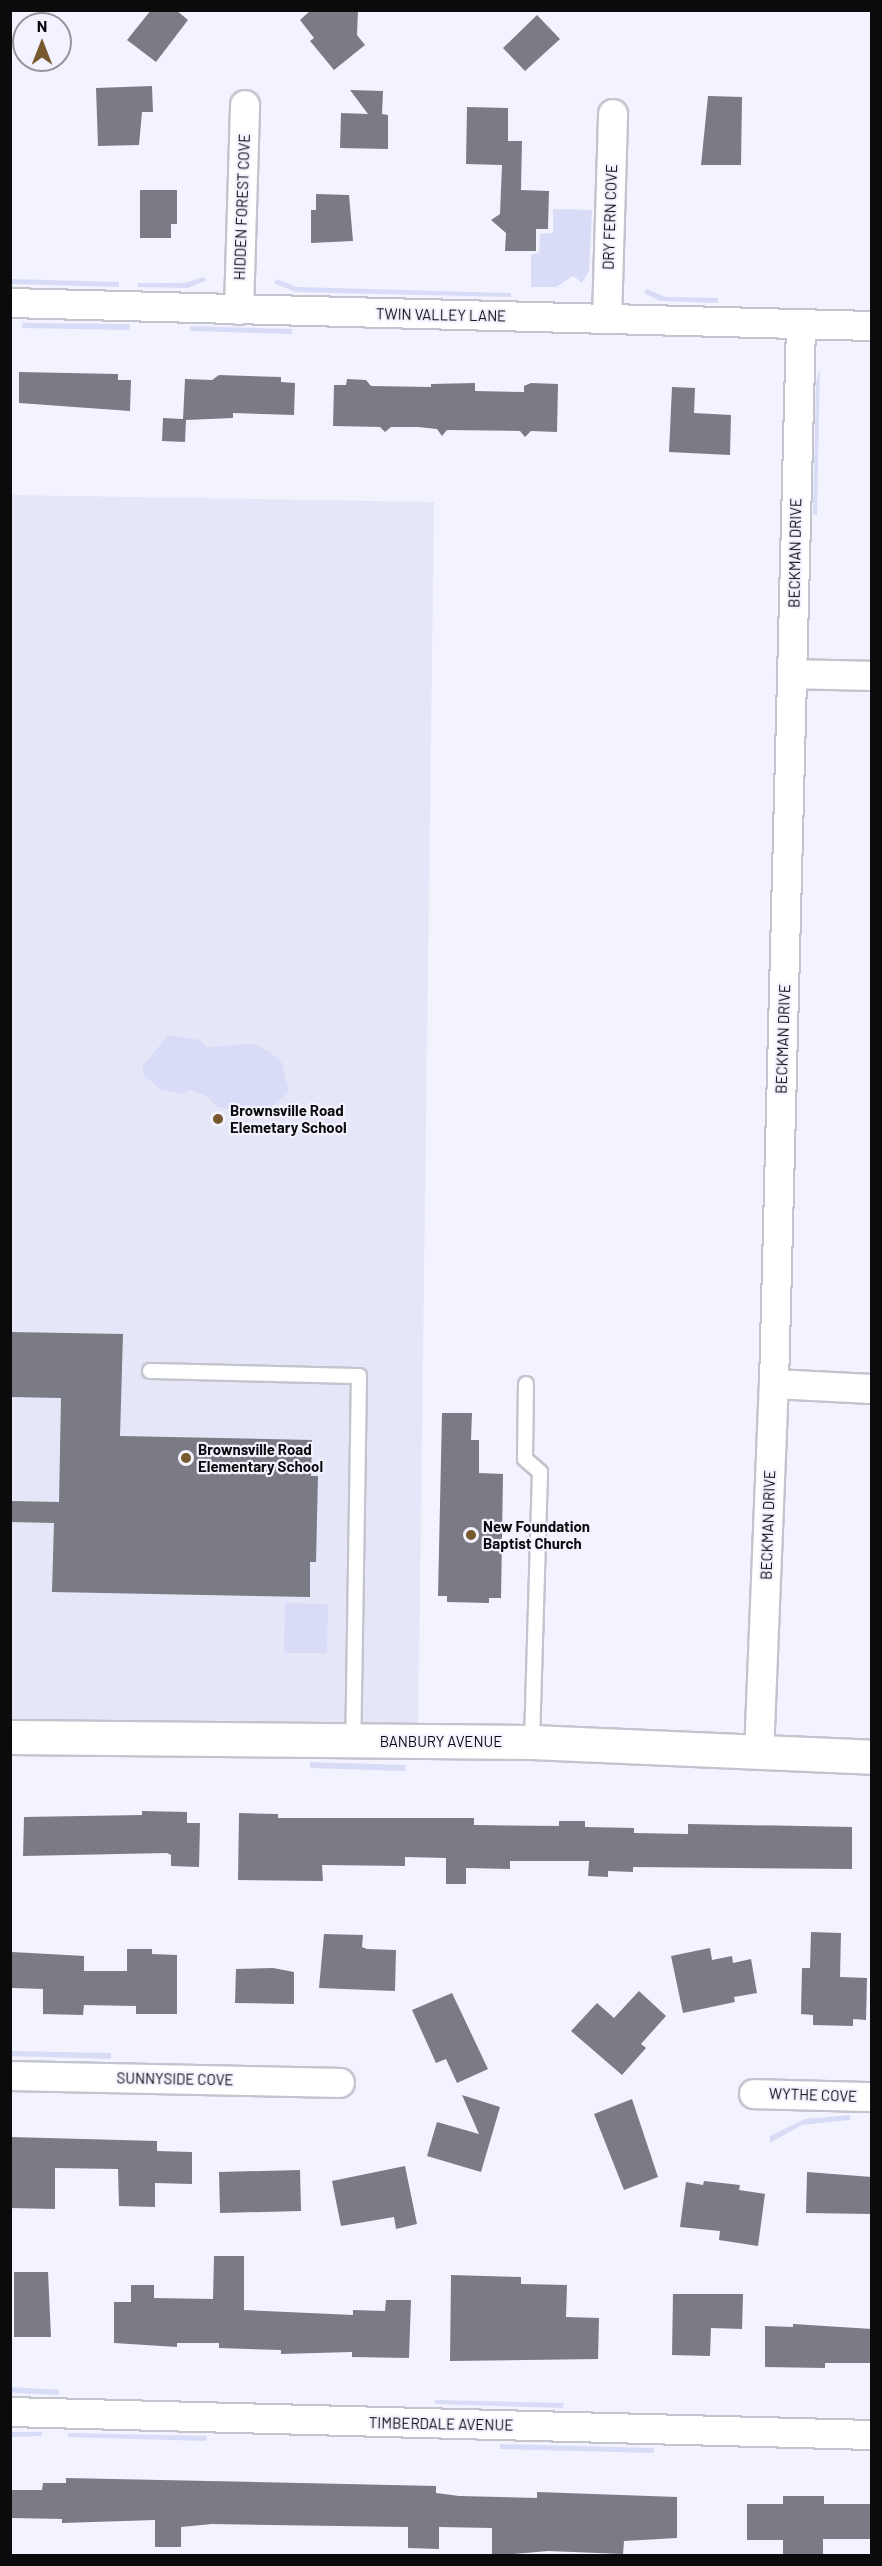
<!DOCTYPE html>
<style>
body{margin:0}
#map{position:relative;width:882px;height:2566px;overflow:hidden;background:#f2f3fe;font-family:Barlow,sans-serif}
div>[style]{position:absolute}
.built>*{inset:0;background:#e5e6f7}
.green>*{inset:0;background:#d9dcf7}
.building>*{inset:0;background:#7a7b84}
.roads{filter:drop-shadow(2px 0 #c3c4ce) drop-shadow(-2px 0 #c3c4ce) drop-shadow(0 2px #c3c4ce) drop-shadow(0 -2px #c3c4ce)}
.service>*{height:14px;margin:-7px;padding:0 7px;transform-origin:7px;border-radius:7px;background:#fff}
.minor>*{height:28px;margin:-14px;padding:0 14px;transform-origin:14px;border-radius:14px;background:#fff}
.tertiary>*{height:33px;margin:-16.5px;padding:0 16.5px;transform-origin:16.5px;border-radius:16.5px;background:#fff}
.dots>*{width:16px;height:16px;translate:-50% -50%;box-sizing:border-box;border:3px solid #f2f3fe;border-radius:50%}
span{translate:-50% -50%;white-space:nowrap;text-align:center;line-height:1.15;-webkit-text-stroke:4.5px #f2f3fe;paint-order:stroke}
.street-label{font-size:15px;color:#0b0b0e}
.poi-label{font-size:15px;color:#0b0b0e;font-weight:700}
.left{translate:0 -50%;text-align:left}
.frame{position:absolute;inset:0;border:12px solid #0b0b0e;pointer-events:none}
.north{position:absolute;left:12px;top:12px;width:60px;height:60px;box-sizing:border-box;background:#f2f3fe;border:2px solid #96969e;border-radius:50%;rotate:0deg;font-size:16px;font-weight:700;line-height:24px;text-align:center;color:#0b0b0e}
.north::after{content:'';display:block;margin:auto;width:21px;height:27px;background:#78582e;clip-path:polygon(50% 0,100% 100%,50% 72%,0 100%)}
</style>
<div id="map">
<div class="built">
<div style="clip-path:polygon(11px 495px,434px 502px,418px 1741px,11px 1737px)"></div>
</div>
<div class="green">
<div style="clip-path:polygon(553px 209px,592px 210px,589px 271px,582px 283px,573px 276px,556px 287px,531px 287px,531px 255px,539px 252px,540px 234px,553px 233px)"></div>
<div style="clip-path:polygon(203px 277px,207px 280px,188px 288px,138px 287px,138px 283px,184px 283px)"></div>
<div style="clip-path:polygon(11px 279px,119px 282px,119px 287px,11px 284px)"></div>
<div style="clip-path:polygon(277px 279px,297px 287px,511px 293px,511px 297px,295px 292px,274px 283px)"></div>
<div style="clip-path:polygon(647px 289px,666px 297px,718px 298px,718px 303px,660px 301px,644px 293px)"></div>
<div style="clip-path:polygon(23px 322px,27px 323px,130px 324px,129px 330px,22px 328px)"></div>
<div style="clip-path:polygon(190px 326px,292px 329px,292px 334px,190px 331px)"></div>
<div style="clip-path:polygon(820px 367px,817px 515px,813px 515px,816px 383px)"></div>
<div style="clip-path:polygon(169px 1035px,200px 1040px,207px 1047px,253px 1044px,269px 1051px,282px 1063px,289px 1092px,266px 1111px,246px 1112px,217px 1107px,208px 1097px,190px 1090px,182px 1094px,160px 1089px,143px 1074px,143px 1065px)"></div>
<div style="clip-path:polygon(285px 1603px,328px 1604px,327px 1653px,284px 1653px)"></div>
<div style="clip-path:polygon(310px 1762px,406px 1765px,406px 1771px,310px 1768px)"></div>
<div style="clip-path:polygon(10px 2051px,111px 2053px,111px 2059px,11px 2056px)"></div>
<div style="clip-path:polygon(850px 2115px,850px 2120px,802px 2125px,770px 2143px,770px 2136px,805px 2119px)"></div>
<div style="clip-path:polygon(10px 2387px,59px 2390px,59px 2395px,16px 2393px,11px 2392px)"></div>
<div style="clip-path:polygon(435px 2400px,564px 2403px,563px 2408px,435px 2404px)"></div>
<div style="clip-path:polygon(10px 2432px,42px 2432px,42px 2436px,11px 2437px)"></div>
<div style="clip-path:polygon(68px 2433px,207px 2436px,206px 2441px,68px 2437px)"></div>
<div style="clip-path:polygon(500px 2444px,654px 2448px,654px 2453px,500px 2449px)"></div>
</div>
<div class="building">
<div style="clip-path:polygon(151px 10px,176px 10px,188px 20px,156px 62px,127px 40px)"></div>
<div style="clip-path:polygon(311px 10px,358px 10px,357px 35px,365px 45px,334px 70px,310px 41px,314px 38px,300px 20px)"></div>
<div style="clip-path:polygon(537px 15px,560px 39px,525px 71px,503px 48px)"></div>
<div style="clip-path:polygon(152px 86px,153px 112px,142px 112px,139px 145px,98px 146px,96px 88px)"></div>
<div style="clip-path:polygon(350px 90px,383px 91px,382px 114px,388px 115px,388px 149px,340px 148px,341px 113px,368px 114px)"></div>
<div style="clip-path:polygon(708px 96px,742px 97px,741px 165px,701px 165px)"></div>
<div style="clip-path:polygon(467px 107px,508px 108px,508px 141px,522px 141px,521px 190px,549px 191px,548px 229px,536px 229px,536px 251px,505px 251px,506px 233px,491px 220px,500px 214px,502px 165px,466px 164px)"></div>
<div style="clip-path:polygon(140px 190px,177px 190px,177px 224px,171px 224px,171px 238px,140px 238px)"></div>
<div style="clip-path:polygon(316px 194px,349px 195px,353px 241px,311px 243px,311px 210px,316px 210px)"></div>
<div style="clip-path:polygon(19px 372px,118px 374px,118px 380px,131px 380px,130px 411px,19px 403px)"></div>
<div style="clip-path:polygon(219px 375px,281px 377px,281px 382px,295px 383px,294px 415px,233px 413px,233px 418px,186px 420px,185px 442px,162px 441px,163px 418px,183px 419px,185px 379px,212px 380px)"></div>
<div style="clip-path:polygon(347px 379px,366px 380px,371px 386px,431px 387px,431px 384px,475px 383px,475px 391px,524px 392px,524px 386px,531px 383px,558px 384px,557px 432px,531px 431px,525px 437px,520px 431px,447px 430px,442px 436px,437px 429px,418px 427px,391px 427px,385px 432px,380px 427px,333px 426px,334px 385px,346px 385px)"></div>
<div style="clip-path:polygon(672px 387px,695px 388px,694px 413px,731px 415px,730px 455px,669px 452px)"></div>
<div style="clip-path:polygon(10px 1332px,123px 1334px,120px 1436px,312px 1440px,311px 1476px,318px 1476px,316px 1562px,310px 1562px,310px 1597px,52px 1592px,54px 1523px,10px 1522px,10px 1501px,59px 1502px,61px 1398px,10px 1397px)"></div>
<div style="clip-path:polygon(442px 1413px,472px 1413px,471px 1440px,479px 1440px,479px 1473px,503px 1474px,501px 1598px,489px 1598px,489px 1603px,447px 1602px,447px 1596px,438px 1596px)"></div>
<div style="clip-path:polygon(142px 1811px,187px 1812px,187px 1823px,200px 1823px,199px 1867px,171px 1866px,171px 1855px,167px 1853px,23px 1856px,24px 1817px,142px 1815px)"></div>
<div style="clip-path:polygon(239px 1813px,278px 1814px,278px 1818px,474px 1818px,474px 1825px,559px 1826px,559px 1821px,585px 1821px,585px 1827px,634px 1828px,634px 1833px,688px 1834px,688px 1824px,852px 1827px,852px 1869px,633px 1867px,633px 1872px,608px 1871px,608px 1877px,588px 1876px,589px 1861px,510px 1861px,510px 1869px,466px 1868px,466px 1884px,446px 1884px,446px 1858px,405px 1857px,405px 1866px,322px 1865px,323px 1881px,238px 1880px)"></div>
<div style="clip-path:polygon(811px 1932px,841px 1933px,840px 1977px,867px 1978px,866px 2020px,853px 2019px,853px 2026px,813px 2025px,813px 2015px,801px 2014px,802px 1968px,810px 1968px)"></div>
<div style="clip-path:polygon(324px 1934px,363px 1935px,362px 1947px,367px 1949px,396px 1950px,395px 1991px,319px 1988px)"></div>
<div style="clip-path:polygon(710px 1948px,712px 1960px,732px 1956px,733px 1963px,751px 1959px,757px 1993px,734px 1997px,735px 2002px,683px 2013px,671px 1956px)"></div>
<div style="clip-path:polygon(127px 1949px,152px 1949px,152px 1954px,177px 1955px,177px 2014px,136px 2014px,136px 2006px,84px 2005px,83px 2015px,43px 2014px,43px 1989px,12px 1988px,12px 1952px,84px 1956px,84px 1971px,127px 1971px)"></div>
<div style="clip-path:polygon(273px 1968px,294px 1972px,294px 2004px,235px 2003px,236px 1969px)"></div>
<div style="clip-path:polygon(639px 1991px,666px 2016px,641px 2044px,646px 2048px,622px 2075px,571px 2031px,597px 2003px,614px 2018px)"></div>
<div style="clip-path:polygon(452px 1993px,488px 2069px,457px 2083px,446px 2059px,436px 2063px,412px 2010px)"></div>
<div style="clip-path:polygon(462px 2095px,500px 2107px,481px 2172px,427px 2156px,437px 2122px,479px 2134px)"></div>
<div style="clip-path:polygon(632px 2099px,658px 2177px,624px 2190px,594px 2114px)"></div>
<div style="clip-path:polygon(10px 2137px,157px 2141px,157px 2151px,192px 2152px,192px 2184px,155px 2183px,155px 2207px,119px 2206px,118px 2169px,55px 2168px,55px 2209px,10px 2208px)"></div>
<div style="clip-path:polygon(405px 2166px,417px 2224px,396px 2229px,394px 2217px,341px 2226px,332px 2181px)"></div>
<div style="clip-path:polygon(300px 2170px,301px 2211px,220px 2213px,219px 2172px)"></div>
<div style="clip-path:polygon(807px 2172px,872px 2177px,872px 2214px,806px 2213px)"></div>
<div style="clip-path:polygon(704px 2181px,740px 2185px,739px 2190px,765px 2194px,758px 2246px,719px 2240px,720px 2231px,680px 2227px,686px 2182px,703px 2185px)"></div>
<div style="clip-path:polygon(214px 2256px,244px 2256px,244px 2310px,353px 2315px,353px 2310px,385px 2311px,386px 2300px,411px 2300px,409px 2358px,352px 2357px,352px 2352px,281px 2354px,281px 2350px,219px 2348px,219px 2343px,177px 2343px,177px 2347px,114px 2343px,114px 2302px,131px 2302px,131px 2285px,154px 2285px,154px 2298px,213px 2299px)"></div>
<div style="clip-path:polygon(14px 2272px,48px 2272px,51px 2337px,14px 2337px)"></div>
<div style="clip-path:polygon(451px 2275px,521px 2277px,521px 2284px,567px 2285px,566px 2317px,599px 2318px,598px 2359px,450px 2361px)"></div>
<div style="clip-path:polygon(673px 2294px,743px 2294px,742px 2329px,711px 2328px,710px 2356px,672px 2355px)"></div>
<div style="clip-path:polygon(793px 2324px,872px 2329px,872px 2363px,825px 2363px,825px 2368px,765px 2367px,765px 2326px,793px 2327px)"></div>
<div style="clip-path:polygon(66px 2478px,436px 2486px,436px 2493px,459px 2496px,537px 2498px,537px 2492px,677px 2497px,677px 2538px,624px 2541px,623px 2554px,548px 2551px,492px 2556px,492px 2528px,439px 2527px,439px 2549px,408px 2548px,408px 2527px,212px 2524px,181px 2527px,181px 2547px,155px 2547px,155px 2520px,62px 2523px,62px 2519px,10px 2518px,10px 2490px,42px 2490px,43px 2483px,66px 2483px)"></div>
<div style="clip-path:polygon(783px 2496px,824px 2496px,824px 2504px,872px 2504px,872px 2539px,823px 2539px,823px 2556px,783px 2556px,783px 2540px,747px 2540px,747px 2504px,783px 2504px)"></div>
</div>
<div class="roads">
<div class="service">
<div style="left:150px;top:1371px;width:209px;rotate:1.4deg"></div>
<div style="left:359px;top:1376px;width:364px;rotate:90.9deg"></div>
<div style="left:526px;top:1384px;width:75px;rotate:90.8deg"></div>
<div style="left:525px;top:1459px;width:20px;rotate:41deg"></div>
<div style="left:540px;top:1472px;width:270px;rotate:91.7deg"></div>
</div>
<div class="minor">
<div style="left:10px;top:303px;width:862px;rotate:1.53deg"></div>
<div style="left:239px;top:310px;width:205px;rotate:-88.3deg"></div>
<div style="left:607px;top:319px;width:205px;rotate:-88.3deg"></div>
<div style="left:792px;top:674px;width:80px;rotate:1.4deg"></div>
<div style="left:774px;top:1384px;width:98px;rotate:2.9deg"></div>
<div style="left:759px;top:1754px;width:370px;rotate:-87.7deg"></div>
<div style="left:774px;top:1384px;width:1059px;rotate:-88.54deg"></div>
<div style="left:10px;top:2076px;width:330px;rotate:1.2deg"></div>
<div style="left:754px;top:2094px;width:118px;rotate:1.5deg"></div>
<div style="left:10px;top:2412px;width:862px;rotate:1.53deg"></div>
</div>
<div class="tertiary">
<div style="left:10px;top:1737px;width:522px;rotate:0.55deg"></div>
<div style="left:532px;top:1742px;width:340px;rotate:2.5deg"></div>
</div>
</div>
<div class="dots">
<div style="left:218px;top:1119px;background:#78582e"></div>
<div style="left:186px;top:1458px;background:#78582e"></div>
<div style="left:471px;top:1535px;background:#78582e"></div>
</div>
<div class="street-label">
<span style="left:242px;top:207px;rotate:-88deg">HIDDEN FOREST COVE</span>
<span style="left:610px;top:217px;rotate:-88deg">DRY FERN COVE</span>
<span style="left:441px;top:315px;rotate:1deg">TWIN VALLEY LANE</span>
<span style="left:795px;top:553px;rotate:-89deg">BECKMAN DRIVE</span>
<span style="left:783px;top:1039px;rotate:-88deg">BECKMAN DRIVE</span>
<span style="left:768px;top:1525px;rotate:-88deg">BECKMAN DRIVE</span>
<span style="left:441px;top:1742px">BANBURY AVENUE</span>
<span style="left:175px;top:2079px;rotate:1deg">SUNNYSIDE COVE</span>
<span style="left:813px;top:2095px;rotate:2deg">WYTHE COVE</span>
<span style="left:441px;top:2424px;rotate:1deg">TIMBERDALE AVENUE</span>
</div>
<div class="poi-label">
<span class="left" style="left:230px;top:1119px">Brownsville Road<br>Elemetary School</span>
<span class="left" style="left:198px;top:1458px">Brownsville Road<br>Elementary School</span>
<span class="left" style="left:483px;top:1535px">New Foundation<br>Baptist Church</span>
</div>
<div class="frame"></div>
<div class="north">N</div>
</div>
